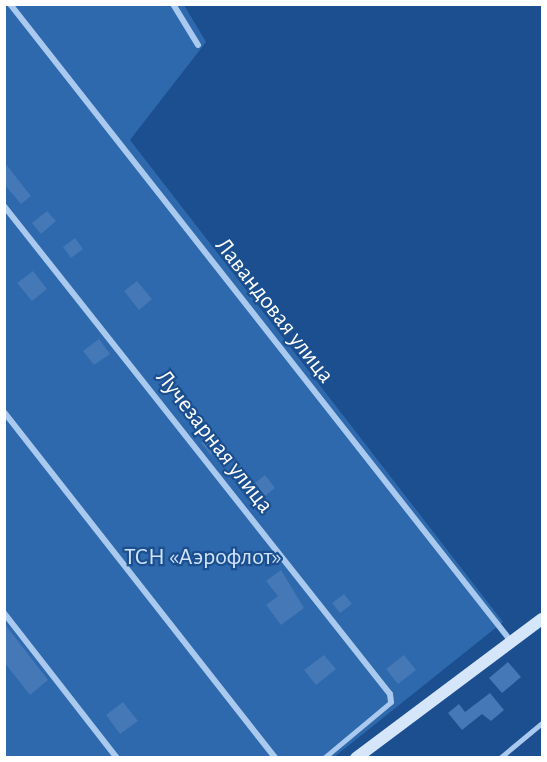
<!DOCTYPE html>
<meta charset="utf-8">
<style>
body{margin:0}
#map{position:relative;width:547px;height:762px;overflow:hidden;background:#1b4f8f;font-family:"Alegreya Sans",sans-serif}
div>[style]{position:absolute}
.green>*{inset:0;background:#2e69ad}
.building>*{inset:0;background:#4478b7}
.lane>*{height:4.5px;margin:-2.25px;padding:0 2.25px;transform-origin:2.25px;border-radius:2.25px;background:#a9c9ee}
.street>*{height:6px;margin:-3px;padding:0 3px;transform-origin:3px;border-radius:3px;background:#a9c9ee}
.secondary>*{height:12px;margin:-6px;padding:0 6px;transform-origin:6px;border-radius:6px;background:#d6e6fa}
span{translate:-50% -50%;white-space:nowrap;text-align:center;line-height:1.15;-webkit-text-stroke:4.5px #1b4f8f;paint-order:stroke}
.street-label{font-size:24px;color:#fff}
.park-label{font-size:24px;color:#cfe3fa}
.frame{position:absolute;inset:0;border:6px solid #fff;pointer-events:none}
</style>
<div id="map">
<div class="green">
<div style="clip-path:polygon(4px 5px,184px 5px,206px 42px,130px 140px,503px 622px,334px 757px,5px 757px)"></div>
</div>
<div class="building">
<div style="clip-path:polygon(4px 162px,31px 196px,21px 204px,4px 184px)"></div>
<div style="clip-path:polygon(47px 211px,56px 221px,41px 234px,32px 223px)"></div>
<div style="clip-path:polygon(75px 238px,83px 249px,71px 258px,63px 247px)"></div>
<div style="clip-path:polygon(33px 271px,47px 289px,32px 301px,17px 283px)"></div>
<div style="clip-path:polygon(137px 281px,152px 299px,139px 310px,124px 291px)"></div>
<div style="clip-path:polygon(99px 339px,110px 354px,94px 365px,83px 351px)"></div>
<div style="clip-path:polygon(213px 433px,223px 445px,211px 455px,201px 443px)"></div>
<div style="clip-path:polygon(265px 475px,275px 488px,260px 500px,250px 487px)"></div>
<div style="clip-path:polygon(281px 570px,304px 608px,281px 625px,266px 605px,278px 596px,266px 581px)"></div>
<div style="clip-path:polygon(344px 594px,352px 604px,340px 613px,332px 603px)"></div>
<div style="clip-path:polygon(4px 623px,48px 680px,30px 695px,4px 662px)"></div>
<div style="clip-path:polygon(324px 655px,336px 669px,316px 685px,304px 670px)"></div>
<div style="clip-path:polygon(404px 655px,416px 670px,398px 684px,386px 669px)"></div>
<div style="clip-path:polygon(508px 662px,521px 677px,502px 693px,489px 678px)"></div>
<div style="clip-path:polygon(490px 693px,504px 710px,491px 721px,482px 714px,462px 730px,448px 713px,459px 704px,465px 712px)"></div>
<div style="clip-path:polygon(123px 702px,138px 721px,120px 734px,106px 715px)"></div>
</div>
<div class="lane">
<div style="left:324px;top:758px;width:87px;rotate:-39.9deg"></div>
<div style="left:500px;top:758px;width:55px;rotate:-39.8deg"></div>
</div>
<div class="street">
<div style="left:10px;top:4px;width:809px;rotate:51.83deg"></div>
<div style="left:173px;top:4px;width:48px;rotate:58.6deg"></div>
<div style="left:4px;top:206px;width:622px;rotate:51.66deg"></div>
<div style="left:390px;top:694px;width:8px;rotate:83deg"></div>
<div style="left:4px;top:412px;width:439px;rotate:51.9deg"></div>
<div style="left:4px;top:613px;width:184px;rotate:52.1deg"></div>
</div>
<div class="secondary">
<div style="left:356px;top:758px;width:232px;rotate:-36.8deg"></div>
</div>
<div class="street-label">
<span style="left:274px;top:311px;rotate:52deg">Лавандовая улица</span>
<span style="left:214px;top:442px;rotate:52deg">Лучезарная улица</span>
</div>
<div class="park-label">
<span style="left:203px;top:558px">ТСН «Аэрофлот»</span>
</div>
<div class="frame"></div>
</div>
